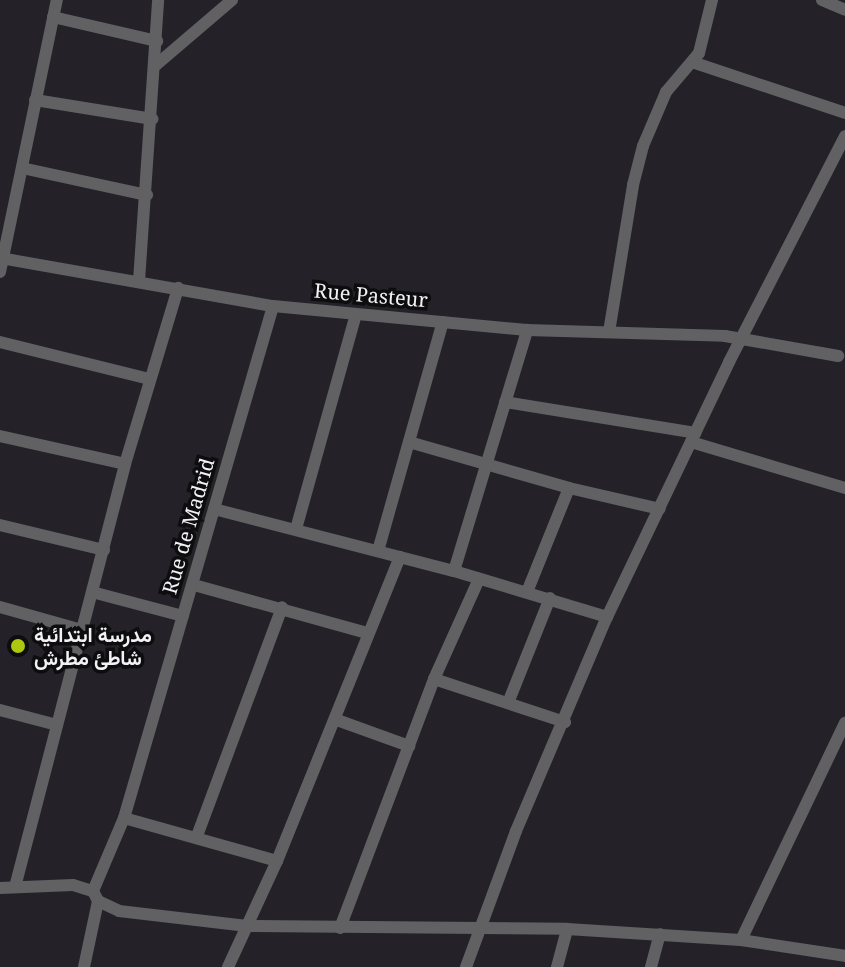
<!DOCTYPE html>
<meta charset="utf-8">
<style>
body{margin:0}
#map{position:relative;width:845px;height:967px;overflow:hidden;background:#242228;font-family:"Noto Serif",Vazirmatn,serif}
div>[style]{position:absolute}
.street>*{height:12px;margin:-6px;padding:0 6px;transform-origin:6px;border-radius:6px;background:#616164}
.dots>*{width:22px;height:22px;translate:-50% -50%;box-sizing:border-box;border:4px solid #0d0c0f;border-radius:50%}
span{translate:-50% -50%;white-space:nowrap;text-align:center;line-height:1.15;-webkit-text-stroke:7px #0d0c0f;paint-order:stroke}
.street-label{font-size:20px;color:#f2f1f5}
.poi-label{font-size:20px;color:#f2f1f5;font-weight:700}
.left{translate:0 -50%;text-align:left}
</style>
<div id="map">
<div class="street">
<div style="left:822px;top:0;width:25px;rotate:23deg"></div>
<div style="left:53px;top:17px;width:107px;rotate:13deg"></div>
<div style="left:692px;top:62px;width:161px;rotate:18.4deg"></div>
<div style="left:156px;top:65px;width:100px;rotate:-40.5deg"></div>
<div style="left:35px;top:100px;width:119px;rotate:9.2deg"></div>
<div style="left:22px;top:168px;width:128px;rotate:12.2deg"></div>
<div style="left:0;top:258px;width:277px;rotate:10deg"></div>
<div style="left:273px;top:306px;width:255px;rotate:5.4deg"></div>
<div style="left:527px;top:330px;width:198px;rotate:1.7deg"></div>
<div style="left:725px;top:336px;width:115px;rotate:10deg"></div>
<div style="left:0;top:272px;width:278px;rotate:-78.2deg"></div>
<div style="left:139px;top:281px;width:282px;rotate:-86.1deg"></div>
<div style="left:609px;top:332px;width:149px;rotate:-80.7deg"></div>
<div style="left:633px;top:185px;width:40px;rotate:-75.6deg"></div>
<div style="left:643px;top:146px;width:59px;rotate:-66.9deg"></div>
<div style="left:666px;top:92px;width:51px;rotate:-49.8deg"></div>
<div style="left:699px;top:53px;width:55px;rotate:-76.2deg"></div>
<div style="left:0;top:342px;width:154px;rotate:13.9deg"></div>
<div style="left:505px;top:402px;width:193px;rotate:9.2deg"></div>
<div style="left:0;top:436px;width:128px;rotate:12.6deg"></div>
<div style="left:409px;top:442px;width:166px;rotate:16deg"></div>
<div style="left:569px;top:488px;width:93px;rotate:13deg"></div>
<div style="left:691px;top:442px;width:161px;rotate:16.6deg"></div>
<div style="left:214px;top:509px;width:248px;rotate:14.5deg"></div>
<div style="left:454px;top:571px;width:160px;rotate:16.7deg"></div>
<div style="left:0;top:525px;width:107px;rotate:13.5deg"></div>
<div style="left:296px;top:529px;width:223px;rotate:-74.4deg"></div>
<div style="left:378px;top:551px;width:238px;rotate:-74.2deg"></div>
<div style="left:454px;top:571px;width:252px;rotate:-73.1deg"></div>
<div style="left:194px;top:585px;width:180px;rotate:15.5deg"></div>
<div style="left:92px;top:592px;width:94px;rotate:14.8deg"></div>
<div style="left:527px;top:592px;width:112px;rotate:-68deg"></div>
<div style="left:0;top:607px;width:85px;rotate:15.7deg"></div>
<div style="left:434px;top:679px;width:138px;rotate:18.2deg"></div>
<div style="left:508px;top:703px;width:113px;rotate:-68.2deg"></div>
<div style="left:0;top:710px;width:59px;rotate:14.7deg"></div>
<div style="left:337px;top:720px;width:77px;rotate:19.9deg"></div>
<div style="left:124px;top:818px;width:159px;rotate:15.7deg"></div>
<div style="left:197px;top:836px;width:244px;rotate:-69.6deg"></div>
<div style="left:15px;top:887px;width:437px;rotate:-75.4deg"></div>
<div style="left:125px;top:464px;width:184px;rotate:-73.2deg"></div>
<div style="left:0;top:888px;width:73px;rotate:-2.4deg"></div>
<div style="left:73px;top:885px;width:21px;rotate:17deg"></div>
<div style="left:93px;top:891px;width:11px;rotate:63deg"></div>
<div style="left:98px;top:901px;width:23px;rotate:25deg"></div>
<div style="left:119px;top:911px;width:129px;rotate:6.7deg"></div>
<div style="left:247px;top:926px;width:320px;rotate:0.5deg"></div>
<div style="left:567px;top:929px;width:174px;rotate:3.6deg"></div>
<div style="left:741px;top:940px;width:105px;rotate:8.7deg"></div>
<div style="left:93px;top:891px;width:79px;rotate:-67deg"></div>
<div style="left:124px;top:818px;width:533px;rotate:-73.77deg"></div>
<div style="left:340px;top:928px;width:266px;rotate:-69.3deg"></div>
<div style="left:434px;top:679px;width:110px;rotate:-65.8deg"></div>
<div style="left:741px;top:940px;width:241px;rotate:-64.4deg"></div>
<div style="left:84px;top:967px;width:67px;rotate:-78deg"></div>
<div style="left:228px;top:967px;width:117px;rotate:-65.2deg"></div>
<div style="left:277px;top:861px;width:328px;rotate:-68deg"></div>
<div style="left:466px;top:967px;width:145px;rotate:-69.8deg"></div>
<div style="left:516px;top:831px;width:233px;rotate:-67deg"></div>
<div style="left:607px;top:617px;width:283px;rotate:-64.4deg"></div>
<div style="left:729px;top:362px;width:254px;rotate:-62.8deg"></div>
<div style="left:557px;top:967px;width:39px;rotate:-75deg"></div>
<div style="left:651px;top:967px;width:34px;rotate:-75deg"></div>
</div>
<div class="dots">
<div style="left:18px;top:646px;background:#adc60e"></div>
</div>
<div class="street-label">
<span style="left:371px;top:295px;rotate:5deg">Rue Pasteur</span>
<span style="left:188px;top:526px;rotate:-74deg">Rue de Madrid</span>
</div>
<div class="poi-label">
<span class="left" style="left:34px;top:646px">مدرسة ابتدائية<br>شاطئ مطرش</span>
</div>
</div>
